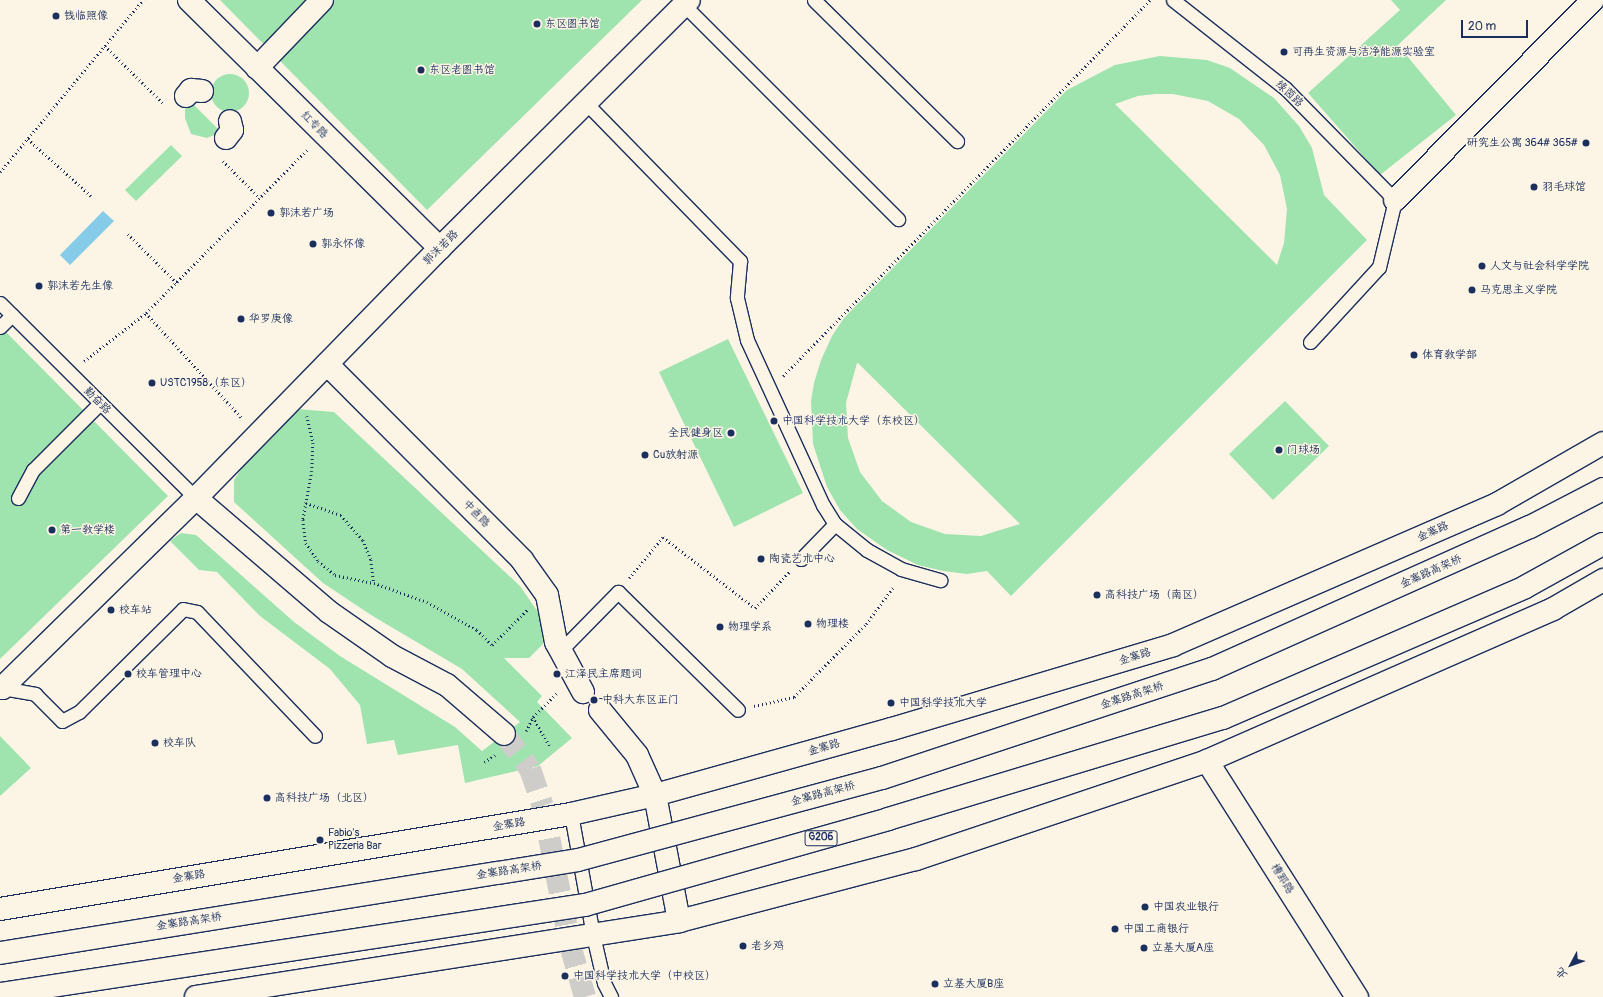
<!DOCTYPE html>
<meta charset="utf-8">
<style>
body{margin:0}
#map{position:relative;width:1603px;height:997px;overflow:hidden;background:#fcf5e5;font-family:Pangolin,"LXGW WenKai TC",sans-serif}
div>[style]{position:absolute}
.green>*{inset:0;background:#9fe3ae}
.round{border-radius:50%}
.water>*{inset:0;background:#86cbe8}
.street-tunnel>*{height:22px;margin-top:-11px;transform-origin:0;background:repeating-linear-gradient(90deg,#cfcdca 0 22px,transparent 0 33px)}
.path>*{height:2.5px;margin-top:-1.25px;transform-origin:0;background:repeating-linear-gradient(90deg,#1b2f5e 0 1px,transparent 0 4px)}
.roads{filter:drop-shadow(1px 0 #1b2f5e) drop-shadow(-1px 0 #1b2f5e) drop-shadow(0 1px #1b2f5e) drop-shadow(0 -1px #1b2f5e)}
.lane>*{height:13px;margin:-6.5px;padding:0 6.5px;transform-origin:6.5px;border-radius:6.5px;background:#fcf5e5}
.street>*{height:22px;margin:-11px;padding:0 11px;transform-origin:11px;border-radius:11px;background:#fcf5e5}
.highway>*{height:22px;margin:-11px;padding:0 11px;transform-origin:11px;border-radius:11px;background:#fcf5e5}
.bridges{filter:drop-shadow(1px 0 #1b2f5e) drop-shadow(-1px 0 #1b2f5e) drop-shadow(0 1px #1b2f5e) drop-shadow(0 -1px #1b2f5e)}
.highway-bridge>*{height:22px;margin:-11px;padding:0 11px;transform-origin:11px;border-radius:11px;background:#fcf5e5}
.dots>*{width:11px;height:11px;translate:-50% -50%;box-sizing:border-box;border:2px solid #fcf5e5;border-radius:50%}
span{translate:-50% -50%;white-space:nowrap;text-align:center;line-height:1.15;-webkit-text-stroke:3px #fcf5e5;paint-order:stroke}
.shield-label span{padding:1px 3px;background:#fcf5e5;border:1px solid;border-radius:3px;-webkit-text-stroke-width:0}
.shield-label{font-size:10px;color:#1b2f5e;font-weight:700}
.poi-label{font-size:11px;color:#1b2f5e}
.left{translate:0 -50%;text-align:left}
.right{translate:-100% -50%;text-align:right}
.street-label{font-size:11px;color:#1b2f5e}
.north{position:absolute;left:1551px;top:945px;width:40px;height:40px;-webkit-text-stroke:3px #fcf5e5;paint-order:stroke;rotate:229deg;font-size:11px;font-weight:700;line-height:16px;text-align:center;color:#1b2f5e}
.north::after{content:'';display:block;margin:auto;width:14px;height:18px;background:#1b2f5e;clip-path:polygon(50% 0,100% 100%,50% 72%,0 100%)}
.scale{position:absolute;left:1461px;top:20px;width:67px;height:18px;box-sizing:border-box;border:2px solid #1b2f5e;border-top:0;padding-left:5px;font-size:12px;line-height:14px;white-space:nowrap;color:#1b2f5e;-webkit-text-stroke:3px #fcf5e5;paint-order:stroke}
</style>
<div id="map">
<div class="green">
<div style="clip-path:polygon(220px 0,642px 0,427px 210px)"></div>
<div style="clip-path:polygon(1391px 0,1446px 0,1398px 45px,1456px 115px,1380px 175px,1308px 93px,1400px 10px)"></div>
<div style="clip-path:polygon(evenodd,1160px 56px,1207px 60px,1230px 68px,1274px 98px,1299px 126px,1312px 148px,1324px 195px,1367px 240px,1011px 596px,987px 571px,967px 574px,943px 571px,918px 565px,887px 550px,857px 529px,840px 510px,827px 487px,813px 444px,811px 401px,814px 383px,821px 360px,832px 336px,844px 318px,1067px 90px,1115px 65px,1160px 56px,1155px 94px,1173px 94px,1208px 101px,1239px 119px,1264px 145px,1280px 175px,1287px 209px,1284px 243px,1277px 265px,1115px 104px,1138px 96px,1155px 94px,1160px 56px,857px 363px,858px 363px,1020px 524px,981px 536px,945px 534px,911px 522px,882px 501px,860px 472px,848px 438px,846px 403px,857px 363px)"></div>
<div class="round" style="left:211px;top:74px;width:38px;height:38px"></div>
<div style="clip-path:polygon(191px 102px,221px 132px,207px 138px,191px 134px,185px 118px,185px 109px)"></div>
<div style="clip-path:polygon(171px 145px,182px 156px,136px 201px,125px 190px)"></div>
<div style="clip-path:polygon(0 326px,168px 496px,0 659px)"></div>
<div style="clip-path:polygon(728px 339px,803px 493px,734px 527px,659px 372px)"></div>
<div style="clip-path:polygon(1285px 401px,1329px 446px,1273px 500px,1229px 454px)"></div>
<div style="clip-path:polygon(297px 409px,334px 412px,520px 586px,542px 618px,543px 644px,529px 658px,504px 658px,542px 696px,537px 702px,572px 738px,538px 766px,465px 783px,458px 745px,398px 755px,394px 740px,367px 744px,360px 705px,330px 669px,260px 616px,217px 572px,199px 570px,170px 541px,181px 533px,196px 535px,294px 622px,340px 656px,455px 727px,482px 751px,520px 722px,462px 669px,371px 615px,323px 583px,234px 502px,234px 480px,242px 468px)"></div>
<div style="clip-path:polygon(0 736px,31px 768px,0 796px)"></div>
</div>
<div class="water">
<div style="clip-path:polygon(103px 211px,114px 221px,70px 265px,60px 255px)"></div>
</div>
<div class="street-tunnel">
<div style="left:504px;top:734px;width:44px;rotate:53.4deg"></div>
<div style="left:530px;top:769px;width:39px;rotate:71deg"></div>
<div style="left:543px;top:806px;width:142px;rotate:79deg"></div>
<div style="left:570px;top:945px;width:54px;rotate:73.9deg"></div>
</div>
<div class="path">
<div style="left:105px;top:46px;width:84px;rotate:44.5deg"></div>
<div style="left:28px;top:139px;width:85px;rotate:42.1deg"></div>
<div style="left:223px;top:161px;width:52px;rotate:45deg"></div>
<div style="left:0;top:172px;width:224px;rotate:-50.3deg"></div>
<div style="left:128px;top:234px;width:69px;rotate:45deg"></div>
<div style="left:146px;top:313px;width:142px;rotate:47.6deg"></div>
<div style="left:84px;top:361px;width:78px;rotate:-37.7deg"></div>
<div style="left:146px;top:313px;width:231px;rotate:-45.4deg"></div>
<div style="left:783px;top:376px;width:525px;rotate:-45.69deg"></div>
<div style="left:307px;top:416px;width:28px;rotate:77deg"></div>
<div style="left:313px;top:443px;width:28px;rotate:92deg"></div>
<div style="left:312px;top:471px;width:50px;rotate:100.4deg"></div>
<div style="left:303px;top:520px;width:23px;rotate:83deg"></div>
<div style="left:306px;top:543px;width:22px;rotate:56deg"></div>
<div style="left:318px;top:561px;width:22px;rotate:39deg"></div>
<div style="left:335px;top:575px;width:40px;rotate:12deg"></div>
<div style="left:374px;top:583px;width:56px;rotate:19.7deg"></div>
<div style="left:427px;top:602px;width:57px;rotate:29.2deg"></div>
<div style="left:477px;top:630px;width:21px;rotate:45deg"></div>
<div style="left:492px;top:645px;width:51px;rotate:-45deg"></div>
<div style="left:306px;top:503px;width:37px;rotate:19deg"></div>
<div style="left:341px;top:515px;width:33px;rotate:49deg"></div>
<div style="left:363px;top:540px;width:22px;rotate:68deg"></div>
<div style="left:371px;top:560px;width:23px;rotate:83deg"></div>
<div style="left:629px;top:578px;width:53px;rotate:-50.3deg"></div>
<div style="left:663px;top:537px;width:116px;rotate:37.7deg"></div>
<div style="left:755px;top:608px;width:51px;rotate:-46.6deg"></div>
<div style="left:754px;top:706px;width:41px;rotate:-12.7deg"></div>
<div style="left:794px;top:697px;width:103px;rotate:-45.4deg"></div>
<div style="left:866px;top:624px;width:47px;rotate:-53.6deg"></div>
<div style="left:533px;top:717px;width:34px;rotate:60deg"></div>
<div style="left:526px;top:731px;width:16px;rotate:-63deg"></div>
<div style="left:533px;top:717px;width:35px;rotate:-45deg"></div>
<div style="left:484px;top:762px;width:13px;rotate:-32deg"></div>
</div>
<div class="roads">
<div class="lane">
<div style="left:814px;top:0;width:201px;rotate:44.6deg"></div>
<div style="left:1173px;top:0;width:142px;rotate:38.2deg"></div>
<div style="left:1285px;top:88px;width:157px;rotate:45.5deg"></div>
<div style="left:1395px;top:200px;width:69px;rotate:103.4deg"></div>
<div style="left:1379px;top:267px;width:102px;rotate:132.6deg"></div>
<div style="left:684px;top:5px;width:303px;rotate:45deg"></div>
<div style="left:586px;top:103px;width:221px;rotate:45.7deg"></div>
<div style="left:740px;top:261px;width:37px;rotate:95deg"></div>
<div style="left:737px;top:298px;width:43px;rotate:76.6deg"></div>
<div style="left:747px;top:340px;width:182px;rotate:65.3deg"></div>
<div style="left:823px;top:505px;width:22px;rotate:58deg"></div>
<div style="left:835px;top:524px;width:41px;rotate:39.1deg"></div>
<div style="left:867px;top:550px;width:39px;rotate:29deg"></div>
<div style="left:901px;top:569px;width:41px;rotate:15.8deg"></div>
<div style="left:0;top:303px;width:276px;rotate:44.9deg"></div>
<div style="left:0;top:327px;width:17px;rotate:-45deg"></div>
<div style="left:18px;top:498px;width:32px;rotate:-62deg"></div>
<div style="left:33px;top:470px;width:95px;rotate:-45deg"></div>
<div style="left:801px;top:559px;width:49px;rotate:-45.8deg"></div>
<div style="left:560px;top:651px;width:83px;rotate:-45.5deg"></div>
<div style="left:618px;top:592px;width:168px;rotate:44.5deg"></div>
<div style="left:2px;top:688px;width:34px;rotate:10deg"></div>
<div style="left:35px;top:694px;width:38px;rotate:45deg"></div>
<div style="left:62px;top:721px;width:19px;rotate:-28deg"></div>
<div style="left:79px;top:712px;width:146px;rotate:-44.7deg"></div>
<div style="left:183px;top:609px;width:14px;rotate:12deg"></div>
<div style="left:197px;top:612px;width:171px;rotate:46.4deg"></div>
<div style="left:571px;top:814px;width:123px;rotate:79.7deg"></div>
<div style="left:593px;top:935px;width:49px;rotate:77.1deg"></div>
<div style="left:604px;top:983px;width:16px;rotate:63deg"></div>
</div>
<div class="street">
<div style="left:189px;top:0;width:353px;rotate:44.7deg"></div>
<div style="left:257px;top:68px;width:94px;rotate:-46.3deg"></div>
<div style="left:186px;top:96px;width:8px;rotate:-50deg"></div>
<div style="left:191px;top:90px;width:11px;rotate:5deg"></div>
<div style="left:226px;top:138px;width:10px;rotate:-53deg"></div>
<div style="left:232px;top:130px;width:9px;rotate:-103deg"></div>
<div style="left:1395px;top:200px;width:281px;rotate:-45.3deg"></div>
<div style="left:327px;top:364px;width:276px;rotate:45.1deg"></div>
<div style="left:522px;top:560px;width:43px;rotate:54.5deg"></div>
<div style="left:547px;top:595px;width:48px;rotate:79.2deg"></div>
<div style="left:556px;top:642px;width:57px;rotate:61.6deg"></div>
<div style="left:196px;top:498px;width:175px;rotate:40.6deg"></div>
<div style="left:329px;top:612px;width:77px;rotate:34.9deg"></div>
<div style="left:392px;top:656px;width:62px;rotate:27.8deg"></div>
<div style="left:447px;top:685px;width:75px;rotate:40.7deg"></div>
<div style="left:0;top:686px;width:3px;rotate:45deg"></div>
<div style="left:2px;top:688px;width:272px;rotate:-44.4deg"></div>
<div style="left:196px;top:498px;width:349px;rotate:-45.7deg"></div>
<div style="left:440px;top:248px;width:351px;rotate:-44.9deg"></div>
<div style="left:600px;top:710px;width:58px;rotate:50.6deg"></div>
<div style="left:637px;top:755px;width:44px;rotate:65.8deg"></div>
<div style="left:655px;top:795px;width:128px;rotate:79.2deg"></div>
<div style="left:1207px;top:761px;width:280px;rotate:57.6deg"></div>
</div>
<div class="highway">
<div style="left:0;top:909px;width:579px;rotate:-9.45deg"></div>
<div style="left:571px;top:814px;width:86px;rotate:-12.7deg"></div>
<div style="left:655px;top:795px;width:246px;rotate:-15.6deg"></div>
<div style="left:892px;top:729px;width:293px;rotate:-16.6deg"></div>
<div style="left:1173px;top:645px;width:353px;rotate:-23.5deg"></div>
<div style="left:1497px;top:504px;width:122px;rotate:-29.9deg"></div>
<div style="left:196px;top:997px;width:489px;rotate:-8.9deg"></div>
<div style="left:679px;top:921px;width:245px;rotate:-14.7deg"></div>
<div style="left:916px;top:859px;width:307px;rotate:-18.6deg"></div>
<div style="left:1207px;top:761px;width:378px;rotate:-23.7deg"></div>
<div style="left:1553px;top:609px;width:58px;rotate:-30.1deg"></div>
</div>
</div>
<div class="bridges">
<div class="highway-bridge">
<div style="left:0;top:953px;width:585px;rotate:-9.14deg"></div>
<div style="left:578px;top:860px;width:315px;rotate:-15.1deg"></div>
<div style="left:882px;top:778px;width:348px;rotate:-18.3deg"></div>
<div style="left:1212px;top:669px;width:348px;rotate:-24.1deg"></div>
<div style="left:1530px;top:527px;width:82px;rotate:-27.5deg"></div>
<div style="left:0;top:994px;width:592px;rotate:-8.65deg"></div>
<div style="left:585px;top:905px;width:315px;rotate:-15.8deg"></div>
<div style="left:888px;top:819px;width:350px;rotate:-16.8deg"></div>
<div style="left:1223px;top:718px;width:329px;rotate:-23.4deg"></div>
<div style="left:1525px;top:587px;width:89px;rotate:-28.9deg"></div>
</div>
</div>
<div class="dots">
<div style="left:56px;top:16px;background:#1b2f5e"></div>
<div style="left:537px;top:24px;background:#1b2f5e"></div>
<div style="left:1284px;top:52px;background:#1b2f5e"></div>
<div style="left:421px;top:70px;background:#1b2f5e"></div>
<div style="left:1586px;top:143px;background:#1b2f5e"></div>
<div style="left:1534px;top:187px;background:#1b2f5e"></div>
<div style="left:271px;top:213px;background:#1b2f5e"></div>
<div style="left:313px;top:244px;background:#1b2f5e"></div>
<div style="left:1482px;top:266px;background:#1b2f5e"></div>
<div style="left:39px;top:286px;background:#1b2f5e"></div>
<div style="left:1472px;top:290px;background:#1b2f5e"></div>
<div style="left:241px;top:319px;background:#1b2f5e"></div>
<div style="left:1414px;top:355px;background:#1b2f5e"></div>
<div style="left:152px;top:383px;background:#1b2f5e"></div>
<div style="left:774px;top:421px;background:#1b2f5e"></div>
<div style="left:731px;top:433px;background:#1b2f5e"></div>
<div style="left:1279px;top:450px;background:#1b2f5e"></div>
<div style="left:645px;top:455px;background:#1b2f5e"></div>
<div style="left:52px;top:530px;background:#1b2f5e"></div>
<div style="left:761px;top:559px;background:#1b2f5e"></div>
<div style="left:1097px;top:595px;background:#1b2f5e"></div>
<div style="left:111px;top:610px;background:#1b2f5e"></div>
<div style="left:808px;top:624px;background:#1b2f5e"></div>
<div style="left:720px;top:627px;background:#1b2f5e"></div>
<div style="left:128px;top:674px;background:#1b2f5e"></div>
<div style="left:557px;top:674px;background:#1b2f5e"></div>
<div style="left:594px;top:700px;background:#1b2f5e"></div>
<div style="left:891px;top:703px;background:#1b2f5e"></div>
<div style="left:155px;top:743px;background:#1b2f5e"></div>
<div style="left:267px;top:798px;background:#1b2f5e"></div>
<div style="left:320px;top:840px;background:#1b2f5e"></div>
<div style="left:1145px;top:907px;background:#1b2f5e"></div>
<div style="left:1115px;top:929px;background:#1b2f5e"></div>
<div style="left:743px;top:946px;background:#1b2f5e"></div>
<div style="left:1144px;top:948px;background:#1b2f5e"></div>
<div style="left:565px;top:976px;background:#1b2f5e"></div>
<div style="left:935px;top:984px;background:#1b2f5e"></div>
</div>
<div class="shield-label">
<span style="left:821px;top:838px">G206</span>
</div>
<div class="poi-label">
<span class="left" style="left:64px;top:16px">钱临照像</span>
<span class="left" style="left:545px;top:24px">东区图书馆</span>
<span class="left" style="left:1292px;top:52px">可再生资源与洁净能源实验室</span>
<span class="left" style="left:429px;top:70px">东区老图书馆</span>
<span class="right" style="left:1578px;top:143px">研究生公寓 364# 365#</span>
<span class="left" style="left:1542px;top:187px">羽毛球馆</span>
<span class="left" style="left:279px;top:213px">郭沫若广场</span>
<span class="left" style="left:321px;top:244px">郭永怀像</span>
<span class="left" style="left:1490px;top:266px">人文与社会科学学院</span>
<span class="left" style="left:47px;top:286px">郭沫若先生像</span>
<span class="left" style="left:1480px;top:290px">马克思主义学院</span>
<span class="left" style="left:249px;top:319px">华罗庚像</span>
<span class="left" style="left:1422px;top:355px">体育教学部</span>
<span class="left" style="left:160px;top:383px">USTC1958（东区）</span>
<span class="left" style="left:782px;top:421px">中国科学技术大学（东校区）</span>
<span class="right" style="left:723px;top:433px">全民健身区</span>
<span class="left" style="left:1287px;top:450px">门球场</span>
<span class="left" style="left:653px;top:455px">Cu放射源</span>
<span class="left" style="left:60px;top:530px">第一教学楼</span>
<span class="left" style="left:769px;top:559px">陶瓷艺术中心</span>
<span class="left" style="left:1105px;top:595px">高科技广场（南区）</span>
<span class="left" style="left:119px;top:610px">校车站</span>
<span class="left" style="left:816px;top:624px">物理楼</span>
<span class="left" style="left:728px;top:627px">物理学系</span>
<span class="left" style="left:136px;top:674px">校车管理中心</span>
<span class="left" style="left:565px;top:674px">江泽民主席题词</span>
<span class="left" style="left:602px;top:700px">中科大东区正门</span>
<span class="left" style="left:899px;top:703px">中国科学技术大学</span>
<span class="left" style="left:163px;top:743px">校车队</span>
<span class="left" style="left:275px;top:798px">高科技广场（北区）</span>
<span class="left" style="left:328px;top:840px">Fabio's<br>Pizzeria Bar</span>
<span class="left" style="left:1153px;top:907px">中国农业银行</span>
<span class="left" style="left:1123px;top:929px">中国工商银行</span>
<span class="left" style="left:751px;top:946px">老乡鸡</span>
<span class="left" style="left:1152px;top:948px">立基大厦A座</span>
<span class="left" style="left:573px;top:976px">中国科学技术大学（中校区）</span>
<span class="left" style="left:943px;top:984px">立基大厦B座</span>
</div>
<div class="street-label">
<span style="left:1289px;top:94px;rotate:43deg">绿茵路</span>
<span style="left:314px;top:125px;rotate:45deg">红专路</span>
<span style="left:441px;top:248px;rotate:-45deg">郭沫若路</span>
<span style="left:97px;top:401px;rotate:45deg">勤奋路</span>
<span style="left:476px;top:514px;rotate:45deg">中直路</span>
<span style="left:1433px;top:532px;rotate:-24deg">金寨路</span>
<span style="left:1431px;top:572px;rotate:-24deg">金寨路高架桥</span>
<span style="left:1135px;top:657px;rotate:-17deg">金寨路</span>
<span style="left:1132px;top:696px;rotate:-18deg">金寨路高架桥</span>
<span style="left:824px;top:748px;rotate:-16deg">金寨路</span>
<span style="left:823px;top:794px;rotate:-15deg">金寨路高架桥</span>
<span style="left:509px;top:825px;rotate:-10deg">金寨路</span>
<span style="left:509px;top:871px;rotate:-9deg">金寨路高架桥</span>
<span style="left:189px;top:877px;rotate:-9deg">金寨路</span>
<span style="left:1282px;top:879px;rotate:58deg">槽郢路</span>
<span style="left:189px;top:922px;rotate:-9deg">金寨路高架桥</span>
</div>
<div class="north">北</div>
<div class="scale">20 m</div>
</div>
